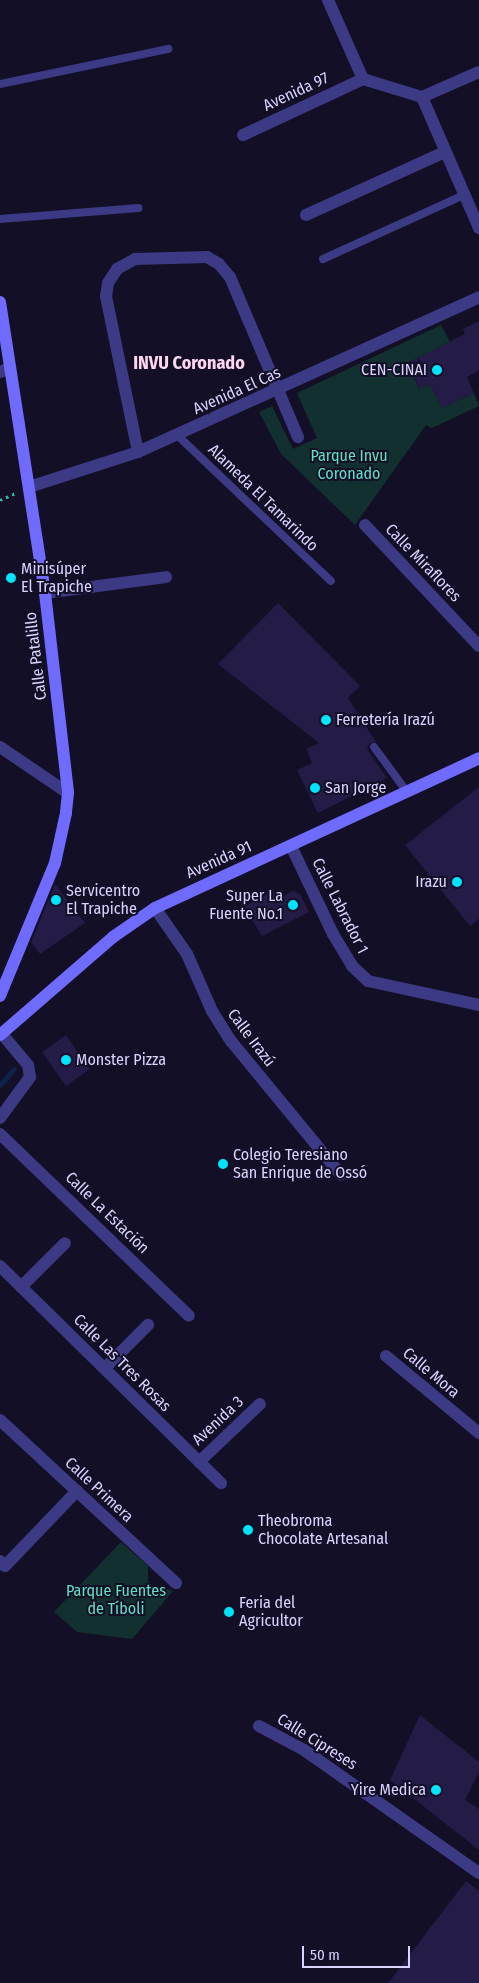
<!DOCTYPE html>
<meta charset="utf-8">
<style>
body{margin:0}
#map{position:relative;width:479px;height:1983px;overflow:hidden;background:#130f26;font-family:"Fira Sans Condensed",sans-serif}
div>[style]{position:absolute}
.green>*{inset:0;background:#12302f}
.stream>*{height:4.5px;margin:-2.25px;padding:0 2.25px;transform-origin:2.25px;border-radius:2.25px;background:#0c2248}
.building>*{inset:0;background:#241b47}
.path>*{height:2.5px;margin-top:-1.25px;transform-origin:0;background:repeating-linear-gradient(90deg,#2fb8b0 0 2.5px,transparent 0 6.5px)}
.lane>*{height:8px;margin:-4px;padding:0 4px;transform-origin:4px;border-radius:4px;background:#3d3a85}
.street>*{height:12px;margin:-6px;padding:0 6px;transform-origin:6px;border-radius:6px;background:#3d3a85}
.secondary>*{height:12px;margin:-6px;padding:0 6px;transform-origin:6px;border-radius:6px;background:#6f6bff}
.dots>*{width:14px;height:14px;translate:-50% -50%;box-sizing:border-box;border:2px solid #130f26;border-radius:50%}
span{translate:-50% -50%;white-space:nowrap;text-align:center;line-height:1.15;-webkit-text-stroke:4px #130f26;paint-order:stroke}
.street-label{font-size:16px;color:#d9d4ff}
.poi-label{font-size:16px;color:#d9d4ff}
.right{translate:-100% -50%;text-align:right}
.left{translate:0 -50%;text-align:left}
.park-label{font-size:16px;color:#5fe0c0}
.neighbourhood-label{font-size:18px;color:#ffd6f0;font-weight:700}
.scale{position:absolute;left:302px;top:1946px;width:108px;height:22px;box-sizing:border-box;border:2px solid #d9d4ff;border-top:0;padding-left:6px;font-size:15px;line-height:18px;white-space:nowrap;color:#d9d4ff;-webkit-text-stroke:4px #130f26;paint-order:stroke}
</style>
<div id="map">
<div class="green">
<div style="clip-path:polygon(441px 325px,450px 342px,407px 363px,419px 388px,428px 385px,432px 388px,442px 408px,474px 393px,479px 406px,432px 428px,426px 425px,355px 525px,281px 454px,259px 412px,272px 406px,293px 449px,317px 438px,297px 393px)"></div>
<div style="clip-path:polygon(121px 1542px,148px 1566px,148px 1581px,156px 1592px,167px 1589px,173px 1591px,132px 1639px,77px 1632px,54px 1612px)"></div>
</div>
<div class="stream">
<div style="left:0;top:1085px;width:21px;rotate:-49deg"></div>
</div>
<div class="building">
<div style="clip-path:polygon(479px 321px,479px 370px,467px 377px,474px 393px,442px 408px,432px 388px,428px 385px,420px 389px,407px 363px,465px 334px,463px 329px)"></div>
<div style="clip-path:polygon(278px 603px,360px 686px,348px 698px,376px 742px,370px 743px,367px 749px,387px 778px,318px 813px,297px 770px,312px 763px,306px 749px,319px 743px,218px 664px)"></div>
<div style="clip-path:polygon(479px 787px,479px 919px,470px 926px,405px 845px)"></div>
<div style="clip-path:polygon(55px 884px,85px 923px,40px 954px,31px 942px)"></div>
<div style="clip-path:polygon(274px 890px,278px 899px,293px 891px,300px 894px,309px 912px,262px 936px,244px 907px)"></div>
<div style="clip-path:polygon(66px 1035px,90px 1069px,66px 1086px,42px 1052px)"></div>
<div style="clip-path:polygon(420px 1715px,479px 1762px,479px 1772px,465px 1800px,479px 1809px,479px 1850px,390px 1780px)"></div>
<div style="clip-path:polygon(466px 1881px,479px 1891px,479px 1983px,388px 1983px)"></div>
</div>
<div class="path">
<div style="left:0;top:500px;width:17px;rotate:-24deg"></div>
</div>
<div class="lane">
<div style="left:0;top:84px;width:172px;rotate:-11.8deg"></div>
<div style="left:0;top:219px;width:139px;rotate:-4.5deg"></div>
<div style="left:323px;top:259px;width:155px;rotate:-24.4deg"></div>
<div style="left:177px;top:435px;width:212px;rotate:43.5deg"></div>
<div style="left:374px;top:747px;width:56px;rotate:53.7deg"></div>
</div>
<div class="street">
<div style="left:328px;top:0;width:86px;rotate:66.1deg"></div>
<div style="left:363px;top:79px;width:62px;rotate:17deg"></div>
<div style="left:422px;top:97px;width:143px;rotate:66.5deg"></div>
<div style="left:422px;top:97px;width:62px;rotate:-23.7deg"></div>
<div style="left:243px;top:135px;width:132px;rotate:-25deg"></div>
<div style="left:306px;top:215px;width:153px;rotate:-24.4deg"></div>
<div style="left:0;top:372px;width:11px;rotate:-22deg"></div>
<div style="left:138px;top:452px;width:159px;rotate:-101.6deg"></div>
<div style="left:106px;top:296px;width:13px;rotate:-81deg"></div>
<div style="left:108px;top:283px;width:17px;rotate:-57deg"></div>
<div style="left:117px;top:269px;width:21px;rotate:-29deg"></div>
<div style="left:135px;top:259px;width:72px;rotate:-1.6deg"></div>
<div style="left:207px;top:257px;width:14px;rotate:30deg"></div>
<div style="left:219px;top:264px;width:17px;rotate:50deg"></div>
<div style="left:230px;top:277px;width:174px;rotate:67deg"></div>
<div style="left:29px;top:487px;width:114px;rotate:-17.8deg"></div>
<div style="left:138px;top:452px;width:375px;rotate:-24.4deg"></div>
<div style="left:365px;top:525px;width:166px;rotate:46.7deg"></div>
<div style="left:45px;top:593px;width:122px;rotate:-7.5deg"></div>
<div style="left:0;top:747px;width:82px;rotate:34.1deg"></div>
<div style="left:291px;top:846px;width:98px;rotate:64.5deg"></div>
<div style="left:333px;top:934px;width:37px;rotate:59deg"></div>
<div style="left:352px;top:966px;width:22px;rotate:43deg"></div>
<div style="left:368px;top:981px;width:114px;rotate:12.2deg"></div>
<div style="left:155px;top:908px;width:56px;rotate:55.2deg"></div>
<div style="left:187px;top:954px;width:62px;rotate:66.3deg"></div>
<div style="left:212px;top:1011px;width:36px;rotate:58deg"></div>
<div style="left:231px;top:1041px;width:173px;rotate:50.6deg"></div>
<div style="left:0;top:1118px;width:51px;rotate:-53.8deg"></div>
<div style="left:30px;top:1077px;width:12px;rotate:-99deg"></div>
<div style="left:28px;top:1065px;width:40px;rotate:-130deg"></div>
<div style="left:0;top:1134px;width:262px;rotate:43.9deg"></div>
<div style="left:0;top:1266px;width:310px;rotate:44.5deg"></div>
<div style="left:21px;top:1287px;width:62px;rotate:-45deg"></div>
<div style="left:386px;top:1356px;width:121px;rotate:39.6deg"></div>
<div style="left:105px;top:1368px;width:61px;rotate:-45deg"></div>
<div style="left:0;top:1420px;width:240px;rotate:42.8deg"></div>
<div style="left:199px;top:1462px;width:84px;rotate:-43.6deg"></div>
<div style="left:0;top:1561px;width:7px;rotate:45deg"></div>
<div style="left:5px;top:1566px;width:104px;rotate:-46.2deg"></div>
<div style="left:259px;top:1726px;width:51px;rotate:28.1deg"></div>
<div style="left:304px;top:1750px;width:214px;rotate:35.1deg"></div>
</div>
<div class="secondary">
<div style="left:0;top:302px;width:294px;rotate:81.2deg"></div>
<div style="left:45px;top:593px;width:201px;rotate:83.4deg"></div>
<div style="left:68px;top:793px;width:20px;rotate:96deg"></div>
<div style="left:66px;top:813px;width:51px;rotate:102.4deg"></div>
<div style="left:55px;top:863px;width:144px;rotate:112.5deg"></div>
<div style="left:0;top:1035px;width:150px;rotate:-40.9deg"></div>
<div style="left:113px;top:937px;width:51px;rotate:-34.6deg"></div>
<div style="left:155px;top:908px;width:357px;rotate:-24.8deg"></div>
</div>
<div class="dots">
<div style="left:437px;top:370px;background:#00e5ff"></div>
<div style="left:11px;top:578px;background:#00e5ff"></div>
<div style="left:326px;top:720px;background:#00e5ff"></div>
<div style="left:315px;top:788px;background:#00e5ff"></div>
<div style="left:457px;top:882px;background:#00e5ff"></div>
<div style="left:56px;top:900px;background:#00e5ff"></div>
<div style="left:293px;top:905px;background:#00e5ff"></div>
<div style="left:66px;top:1060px;background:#00e5ff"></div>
<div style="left:223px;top:1164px;background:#00e5ff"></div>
<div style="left:248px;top:1530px;background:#00e5ff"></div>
<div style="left:229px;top:1612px;background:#00e5ff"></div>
<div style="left:436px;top:1790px;background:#00e5ff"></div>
</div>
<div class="street-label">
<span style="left:296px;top:92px;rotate:-25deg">Avenida 97</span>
<span style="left:237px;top:391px;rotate:-24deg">Avenida El Cas</span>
<span style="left:263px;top:498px;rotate:44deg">Alameda El Tamarindo</span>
<span style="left:423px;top:563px;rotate:46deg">Calle Miraflores</span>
<span style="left:36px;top:656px;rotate:-97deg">Calle Patalillo</span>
<span style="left:219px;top:860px;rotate:-24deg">Avenida 91</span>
<span style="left:340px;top:906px;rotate:63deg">Calle Labrador 1</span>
<span style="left:251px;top:1038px;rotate:53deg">Calle Irazú</span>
<span style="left:107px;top:1213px;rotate:44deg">Calle La Estación</span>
<span style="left:122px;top:1363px;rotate:45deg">Calle Las Tres Rosas</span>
<span style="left:431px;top:1373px;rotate:40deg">Calle Mora</span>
<span style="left:218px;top:1421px;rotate:-43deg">Avenida 3</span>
<span style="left:99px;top:1490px;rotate:43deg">Calle Primera</span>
<span style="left:317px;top:1742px;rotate:32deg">Calle Cipreses</span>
</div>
<div class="poi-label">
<span class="right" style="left:427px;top:370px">CEN-CINAI</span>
<span class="left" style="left:21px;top:578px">Minisúper<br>El Trapiche</span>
<span class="left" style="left:336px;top:720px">Ferretería Irazú</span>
<span class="left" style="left:325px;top:788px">San Jorge</span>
<span class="right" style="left:447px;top:882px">Irazu</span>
<span class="left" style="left:66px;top:900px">Servicentro<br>El Trapiche</span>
<span class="right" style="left:283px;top:905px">Super La<br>Fuente No.1</span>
<span class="left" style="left:76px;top:1060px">Monster Pizza</span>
<span class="left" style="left:233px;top:1164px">Colegio Teresiano<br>San Enrique de Ossó</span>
<span class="left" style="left:258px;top:1530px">Theobroma<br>Chocolate Artesanal</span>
<span class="left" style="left:239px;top:1612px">Feria del<br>Agricultor</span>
<span class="right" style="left:426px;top:1790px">Yire Medica</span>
</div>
<div class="park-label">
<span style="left:349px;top:465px">Parque Invu<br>Coronado</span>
<span style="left:116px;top:1600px">Parque Fuentes<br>de Tíboli</span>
</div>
<div class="neighbourhood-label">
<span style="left:189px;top:363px">INVU Coronado</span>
</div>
<div class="scale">50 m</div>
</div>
